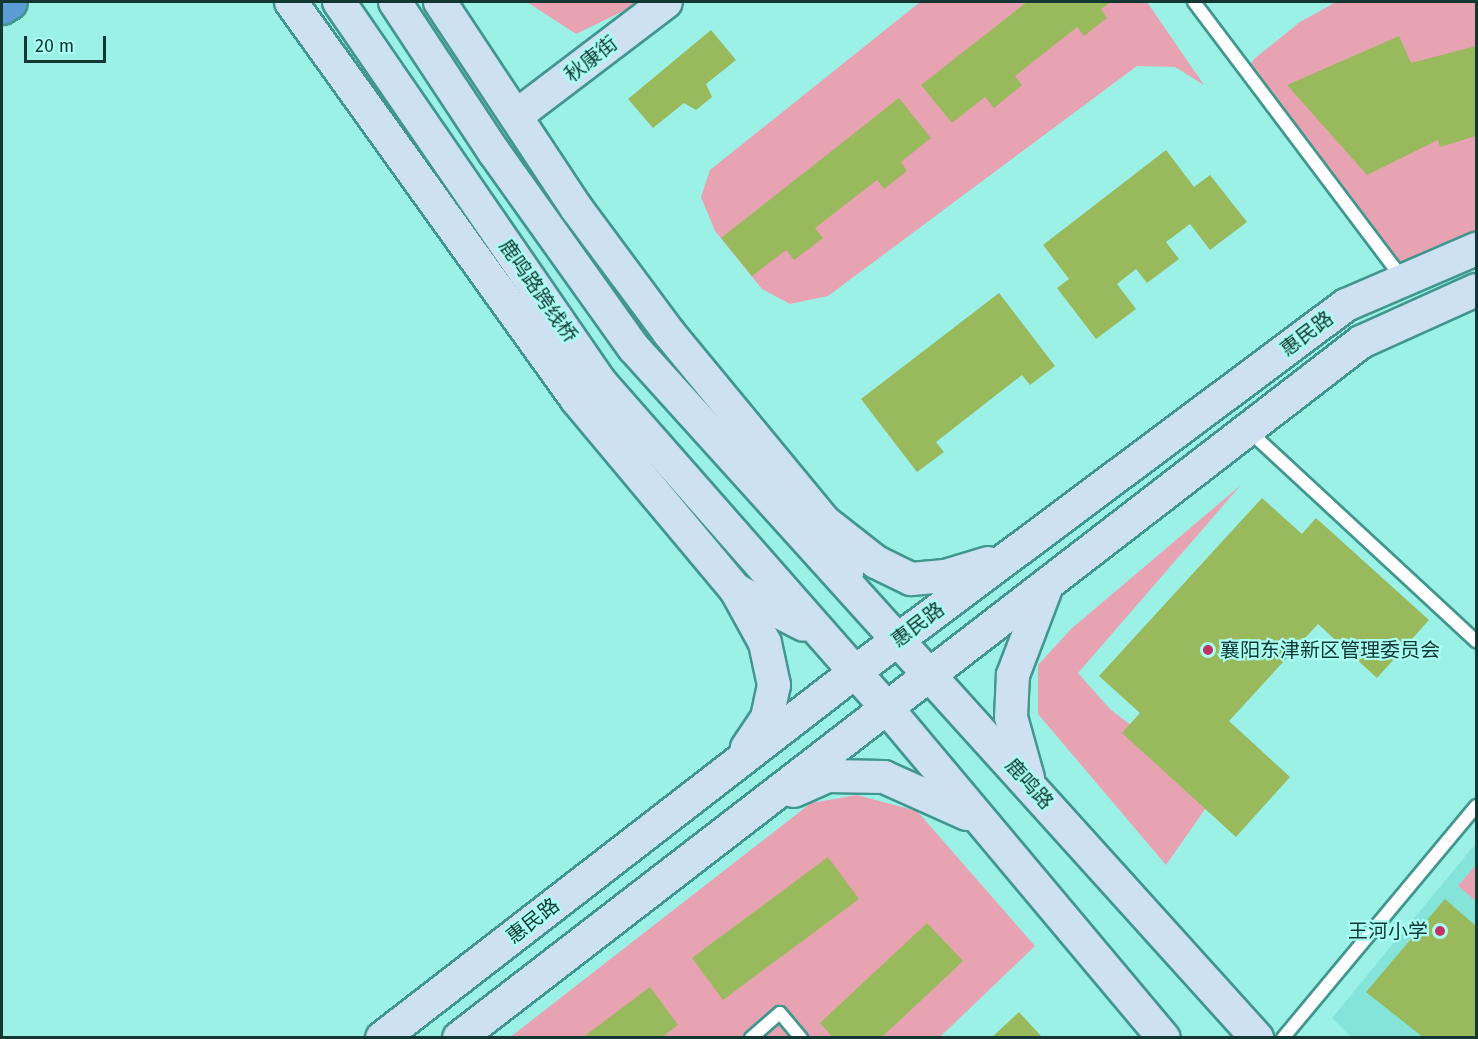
<!DOCTYPE html>
<meta charset="utf-8">
<style>
body{margin:0}
#map{position:relative;width:1478px;height:1039px;overflow:hidden;background:#9cf1e6;font-family:"Fira Sans","Noto Sans SC",sans-serif}
div>[style]{position:absolute}
.built>*{inset:0;background:#85e4d9}
.green>*{inset:0;background:#e8a3b2}
.building>*{inset:0;background:#99b95d}
.roads{filter:drop-shadow(2px 0 #41978e) drop-shadow(-2px 0 #41978e) drop-shadow(0 2px #41978e) drop-shadow(0 -2px #41978e)}
.lane>*{height:12px;margin:-6px;padding:0 6px;transform-origin:6px;border-radius:6px;background:#fff}
.secondary>*{height:32px;margin:-16px;padding:0 16px;transform-origin:16px;border-radius:16px;background:#cee1f2}
.highway>*{height:33px;margin:-16.5px;padding:0 16.5px;transform-origin:16.5px;border-radius:16.5px;background:#5a9cd3}
.dots>*{width:16px;height:16px;translate:-50% -50%;box-sizing:border-box;border:3px solid #a9fff3;border-radius:50%}
span{translate:-50% -50%;white-space:nowrap;text-align:center;line-height:1.15;-webkit-text-stroke:4.5px #a9fff3;paint-order:stroke}
.street-label{font-size:20px;color:#133733}
.poi-label{font-size:20px;color:#133733}
.left{translate:0 -50%;text-align:left}
.right{translate:-100% -50%;text-align:right}
.frame{position:absolute;inset:0;border:3px solid #133733;pointer-events:none}
.scale{position:absolute;left:24px;top:36px;width:82px;height:27px;box-sizing:border-box;border:3px solid #133733;border-top:0;padding-left:8px;font-size:18px;line-height:21px;white-space:nowrap;color:#133733;-webkit-text-stroke:4px #a9fff3;paint-order:stroke}
</style>
<div id="map">
<div class="built">
<div style="clip-path:polygon(1476px 843px,1476px 1037px,1351px 1037px,1332px 1018px)"></div>
</div>
<div class="green">
<div style="clip-path:polygon(527px 2px,642px 2px,576px 34px)"></div>
<div style="clip-path:polygon(920px 2px,1147px 2px,1204px 85px,1175px 67px,1137px 66px,828px 296px,790px 304px,762px 289px,715px 231px,701px 197px,710px 170px)"></div>
<div style="clip-path:polygon(1336px 2px,1476px 2px,1476px 249px,1404px 280px,1247px 71px,1254px 59px,1300px 22px)"></div>
<div style="clip-path:polygon(1241px 485px,1078px 673px,1110px 709px,1217px 792px,1166px 865px,1038px 714px,1038px 665px,1071px 629px)"></div>
<div style="clip-path:polygon(857px 795px,917px 811px,1035px 946px,940px 1037px,509px 1038px,811px 803px)"></div>
<div style="clip-path:polygon(1476px 865px,1476px 901px,1458px 886px)"></div>
</div>
<div class="building">
<div style="clip-path:polygon(1027px 2px,1111px 2px,1101px 9px,1107px 18px,1084px 36px,1077px 27px,1015px 76px,1022px 85px,994px 108px,985px 97px,952px 123px,921px 85px)"></div>
<div style="clip-path:polygon(711px 30px,736px 60px,706px 84px,712px 97px,696px 110px,684px 103px,653px 128px,628px 99px)"></div>
<div style="clip-path:polygon(1399px 36px,1411px 63px,1476px 46px,1476px 136px,1440px 147px,1438px 140px,1367px 175px,1287px 85px)"></div>
<div style="clip-path:polygon(899px 98px,931px 138px,901px 162px,907px 171px,884px 189px,877px 180px,815px 228px,823px 238px,794px 260px,786px 250px,752px 276px,721px 238px)"></div>
<div style="clip-path:polygon(1166px 150px,1194px 187px,1210px 175px,1247px 222px,1210px 250px,1190px 224px,1166px 242px,1179px 259px,1147px 283px,1136px 269px,1117px 284px,1136px 309px,1096px 339px,1057px 288px,1069px 279px,1043px 245px)"></div>
<div style="clip-path:polygon(999px 293px,1055px 366px,1030px 385px,1022px 375px,936px 442px,944px 452px,917px 472px,861px 399px)"></div>
<div style="clip-path:polygon(1262px 498px,1302px 534px,1316px 518px,1429px 620px,1377px 678px,1318px 624px,1229px 721px,1290px 777px,1236px 837px,1122px 733px,1140px 713px,1099px 676px)"></div>
<div style="clip-path:polygon(828px 857px,859px 899px,723px 1000px,692px 958px)"></div>
<div style="clip-path:polygon(1445px 899px,1476px 926px,1476px 1038px,1424px 1038px,1366px 992px)"></div>
<div style="clip-path:polygon(927px 923px,963px 961px,881px 1038px,833px 1038px,820px 1023px)"></div>
<div style="clip-path:polygon(650px 987px,678px 1025px,661px 1038px,582px 1038px)"></div>
<div style="clip-path:polygon(1019px 1012px,1043px 1038px,991px 1038px)"></div>
</div>
<div class="roads">
<div class="lane">
<div style="left:1194px;top:2px;width:347px;rotate:53deg"></div>
<div style="left:1248px;top:430px;width:311px;rotate:42.8deg"></div>
<div style="left:751px;top:1038px;width:38px;rotate:-41deg"></div>
<div style="left:780px;top:1013px;width:33px;rotate:50deg"></div>
<div style="left:1283px;top:1038px;width:302px;rotate:-50.2deg"></div>
</div>
<div class="secondary">
<div style="left:291px;top:2px;width:490px;rotate:54.3deg"></div>
<div style="left:577px;top:400px;width:248px;rotate:50.1deg"></div>
<div style="left:736px;top:590px;width:76px;rotate:27.2deg"></div>
<div style="left:339px;top:2px;width:464px;rotate:55.5deg"></div>
<div style="left:602px;top:384px;width:430px;rotate:48.7deg"></div>
<div style="left:886px;top:707px;width:432px;rotate:50deg"></div>
<div style="left:395px;top:2px;width:180px;rotate:56.6deg"></div>
<div style="left:494px;top:152px;width:241px;rotate:54.5deg"></div>
<div style="left:634px;top:348px;width:930px;rotate:47.92deg"></div>
<div style="left:440px;top:2px;width:248px;rotate:56.5deg"></div>
<div style="left:577px;top:209px;width:154px;rotate:53.4deg"></div>
<div style="left:669px;top:333px;width:245px;rotate:50.5deg"></div>
<div style="left:825px;top:522px;width:55px;rotate:66.3deg"></div>
<div style="left:516px;top:116px;width:188px;rotate:-37.2deg"></div>
<div style="left:829px;top:525px;width:60px;rotate:38.2deg"></div>
<div style="left:876px;top:562px;width:39px;rotate:26deg"></div>
<div style="left:911px;top:579px;width:34px;rotate:-5deg"></div>
<div style="left:945px;top:576px;width:45px;rotate:-16.8deg"></div>
<div style="left:736px;top:590px;width:60px;rotate:61.3deg"></div>
<div style="left:765px;top:643px;width:43px;rotate:77.9deg"></div>
<div style="left:774px;top:685px;width:34px;rotate:102deg"></div>
<div style="left:767px;top:718px;width:36px;rotate:124deg"></div>
<div style="left:1028px;top:778px;width:63px;rotate:-105.6deg"></div>
<div style="left:1011px;top:717px;width:42px;rotate:-87.3deg"></div>
<div style="left:1013px;top:675px;width:93px;rotate:-69.2deg"></div>
<div style="left:794px;top:791px;width:37px;rotate:-24deg"></div>
<div style="left:828px;top:776px;width:56px;rotate:1deg"></div>
<div style="left:884px;top:777px;width:91px;rotate:24deg"></div>
<div style="left:382px;top:1038px;width:598px;rotate:-37.73deg"></div>
<div style="left:855px;top:672px;width:613px;rotate:-36.78deg"></div>
<div style="left:1346px;top:305px;width:142px;rotate:-23.3deg"></div>
<div style="left:459px;top:1038px;width:1139px;rotate:-37.65deg"></div>
<div style="left:1361px;top:342px;width:126px;rotate:-24.3deg"></div>
</div>
<div class="highway">
<div style="left:2px;top:7px;width:9px;rotate:-32deg"></div>
</div>
</div>
<div class="dots">
<div style="left:1208px;top:650px;background:#c03362"></div>
<div style="left:1440px;top:931px;background:#c03362"></div>
</div>
<div class="street-label">
<span style="left:591px;top:59px;rotate:-38deg">秋康街</span>
<span style="left:538px;top:291px;rotate:55deg">鹿鸣路跨线桥</span>
<span style="left:1307px;top:334px;rotate:-37deg">惠民路</span>
<span style="left:918px;top:625px;rotate:-37deg">惠民路</span>
<span style="left:1029px;top:784px;rotate:48deg">鹿鸣路</span>
<span style="left:533px;top:921px;rotate:-38deg">惠民路</span>
</div>
<div class="poi-label">
<span class="left" style="left:1220px;top:650px">襄阳东津新区管理委员会</span>
<span class="right" style="left:1428px;top:931px">王河小学</span>
</div>
<div class="frame"></div>
<div class="scale">20 m</div>
</div>
